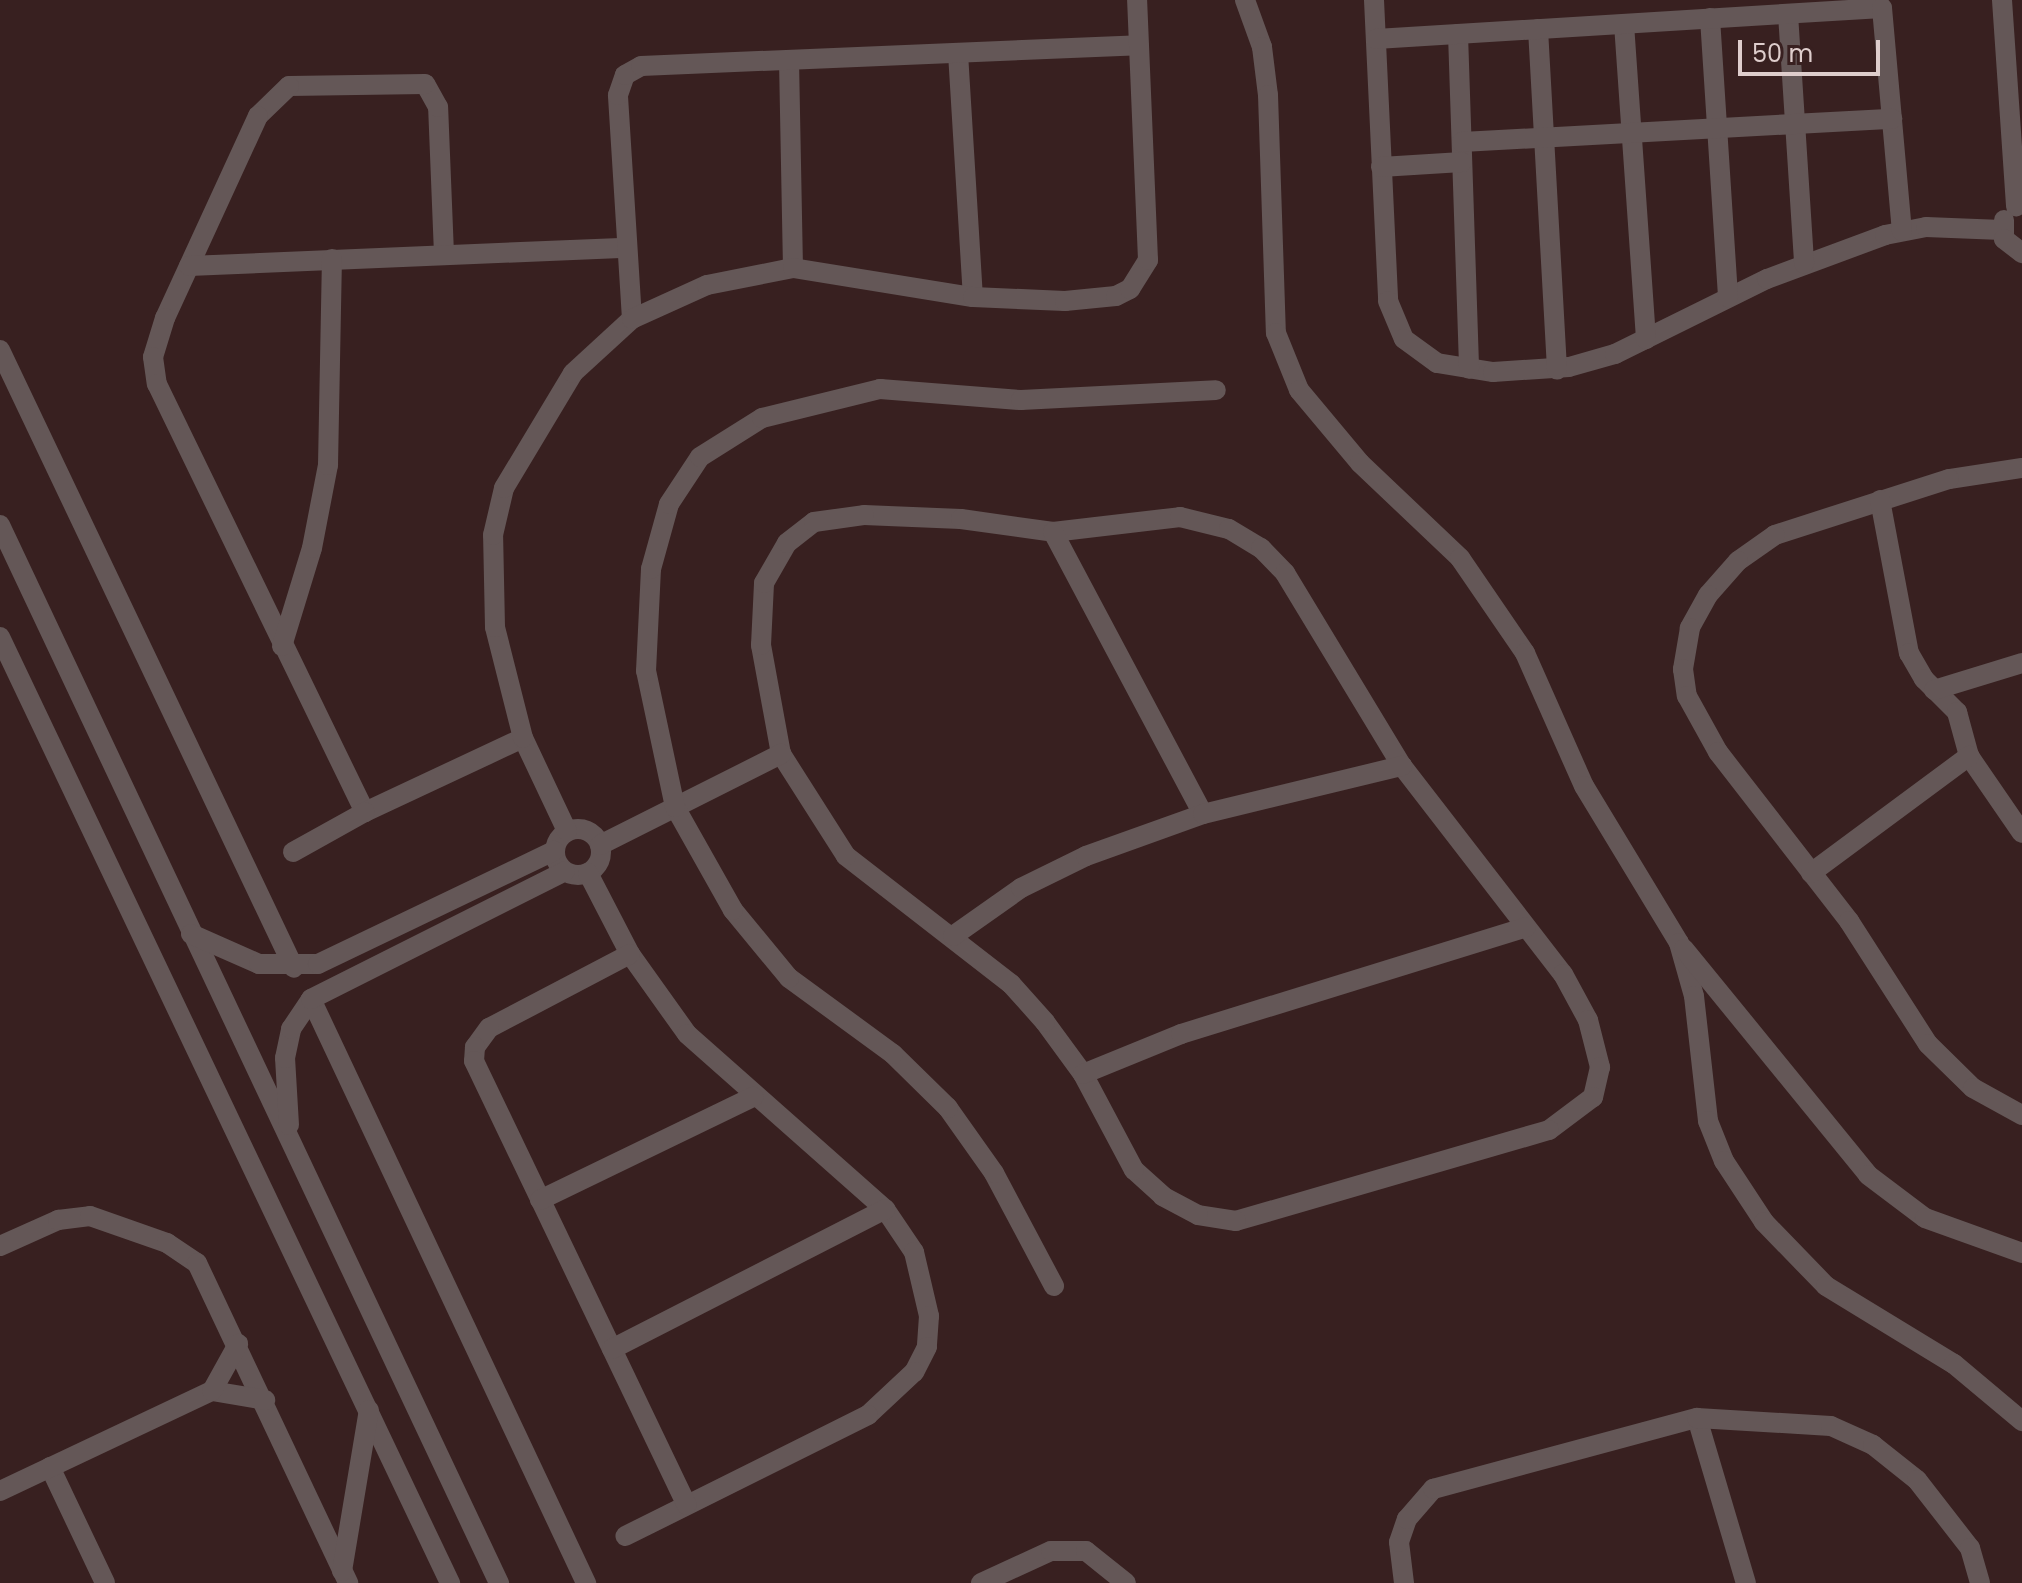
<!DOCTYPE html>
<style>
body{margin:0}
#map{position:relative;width:2022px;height:1583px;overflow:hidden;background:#382020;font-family:Poppins,sans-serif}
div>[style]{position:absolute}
.minor>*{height:20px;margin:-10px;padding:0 10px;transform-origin:10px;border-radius:10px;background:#645757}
.minor>.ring{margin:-10px;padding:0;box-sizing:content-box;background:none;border:20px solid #645757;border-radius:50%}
span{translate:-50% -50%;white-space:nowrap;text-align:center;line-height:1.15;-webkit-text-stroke:8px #382020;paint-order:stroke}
.scale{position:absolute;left:1738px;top:40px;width:142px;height:36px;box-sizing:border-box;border:4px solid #decdcc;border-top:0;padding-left:10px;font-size:24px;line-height:28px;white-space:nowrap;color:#decdcc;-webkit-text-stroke:6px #382020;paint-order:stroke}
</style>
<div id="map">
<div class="minor">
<div style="left:1245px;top:0;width:50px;rotate:70.1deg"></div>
<div style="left:1262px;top:47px;width:48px;rotate:82.9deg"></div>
<div style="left:1268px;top:95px;width:238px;rotate:88.1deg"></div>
<div style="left:1276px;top:333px;width:61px;rotate:68deg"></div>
<div style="left:1299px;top:390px;width:95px;rotate:50.1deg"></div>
<div style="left:1360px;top:463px;width:138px;rotate:43.5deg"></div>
<div style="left:1460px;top:558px;width:115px;rotate:55.6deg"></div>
<div style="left:1525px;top:653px;width:145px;rotate:66.1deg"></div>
<div style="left:1584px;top:786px;width:184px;rotate:58.8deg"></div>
<div style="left:1679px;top:943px;width:55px;rotate:74.2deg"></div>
<div style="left:1694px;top:996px;width:126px;rotate:83.6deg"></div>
<div style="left:1708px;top:1121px;width:43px;rotate:68.2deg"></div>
<div style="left:1724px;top:1161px;width:73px;rotate:56.7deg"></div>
<div style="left:1764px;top:1222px;width:89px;rotate:45.9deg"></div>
<div style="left:1826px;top:1286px;width:150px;rotate:31.4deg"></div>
<div style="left:1954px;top:1364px;width:89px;rotate:40deg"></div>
<div style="left:1374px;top:0;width:301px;rotate:87.3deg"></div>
<div style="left:1388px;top:301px;width:41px;rotate:67.2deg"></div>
<div style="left:1404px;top:339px;width:41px;rotate:36deg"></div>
<div style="left:1437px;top:363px;width:57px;rotate:9.1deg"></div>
<div style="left:1493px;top:372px;width:76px;rotate:-3.8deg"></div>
<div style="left:1569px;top:367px;width:48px;rotate:-15.8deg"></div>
<div style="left:1615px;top:354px;width:169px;rotate:-26.3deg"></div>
<div style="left:1767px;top:279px;width:126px;rotate:-20.4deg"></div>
<div style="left:1885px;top:235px;width:42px;rotate:-11deg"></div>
<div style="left:1926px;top:227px;width:76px;rotate:2.3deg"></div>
<div style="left:2002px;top:0;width:207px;rotate:86.1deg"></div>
<div style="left:1788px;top:14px;width:250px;rotate:86.3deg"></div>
<div style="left:1710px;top:18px;width:280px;rotate:86.3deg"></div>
<div style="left:1624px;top:24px;width:316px;rotate:86deg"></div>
<div style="left:1538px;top:29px;width:341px;rotate:86.8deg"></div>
<div style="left:1458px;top:34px;width:335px;rotate:88.1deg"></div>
<div style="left:1376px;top:39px;width:507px;rotate:-3.51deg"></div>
<div style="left:1882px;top:8px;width:224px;rotate:84.9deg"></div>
<div style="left:958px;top:53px;width:244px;rotate:86.5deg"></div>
<div style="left:789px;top:60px;width:208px;rotate:88.9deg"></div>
<div style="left:1462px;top:142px;width:431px;rotate:-3.1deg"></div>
<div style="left:1381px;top:167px;width:81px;rotate:-3.5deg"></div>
<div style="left:2004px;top:220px;width:19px;rotate:90deg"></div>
<div style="left:2004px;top:239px;width:23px;rotate:38deg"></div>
<div style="left:444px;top:254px;width:147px;rotate:-92.3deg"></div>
<div style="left:438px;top:107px;width:26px;rotate:-119deg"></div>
<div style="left:425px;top:84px;width:136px;rotate:179.2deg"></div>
<div style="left:289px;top:86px;width:43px;rotate:135.9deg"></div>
<div style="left:258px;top:116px;width:222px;rotate:114.7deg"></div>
<div style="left:165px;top:318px;width:41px;rotate:107.1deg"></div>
<div style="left:153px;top:357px;width:27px;rotate:82deg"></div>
<div style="left:157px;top:384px;width:476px;rotate:64.1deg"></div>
<div style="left:365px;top:812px;width:174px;rotate:-25.1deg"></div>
<div style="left:189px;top:266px;width:438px;rotate:-2.4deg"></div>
<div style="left:632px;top:319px;width:224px;rotate:-93.6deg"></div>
<div style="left:618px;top:95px;width:21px;rotate:-71deg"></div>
<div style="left:625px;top:75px;width:18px;rotate:-29deg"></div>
<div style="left:641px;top:66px;width:498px;rotate:-2.4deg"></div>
<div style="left:0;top:350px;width:684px;rotate:64.56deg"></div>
<div style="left:2022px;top:468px;width:74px;rotate:171.4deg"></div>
<div style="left:1949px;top:479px;width:183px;rotate:162.2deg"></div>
<div style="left:1775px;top:535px;width:45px;rotate:144.9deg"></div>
<div style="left:1738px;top:561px;width:45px;rotate:131.4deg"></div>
<div style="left:1708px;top:595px;width:38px;rotate:119deg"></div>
<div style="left:1690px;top:628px;width:42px;rotate:99.7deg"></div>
<div style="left:1683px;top:669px;width:27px;rotate:82deg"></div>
<div style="left:1687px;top:696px;width:64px;rotate:61deg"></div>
<div style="left:1718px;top:752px;width:214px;rotate:52.2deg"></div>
<div style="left:1849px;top:921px;width:146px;rotate:57.3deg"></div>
<div style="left:1928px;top:1044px;width:63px;rotate:44.4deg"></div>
<div style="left:1973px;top:1088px;width:56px;rotate:28.9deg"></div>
<div style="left:1880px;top:500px;width:156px;rotate:79.3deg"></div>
<div style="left:1909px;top:653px;width:30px;rotate:60deg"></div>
<div style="left:1924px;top:679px;width:47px;rotate:45deg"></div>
<div style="left:1957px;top:712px;width:46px;rotate:74.7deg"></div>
<div style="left:1969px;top:756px;width:93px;rotate:55.5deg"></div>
<div style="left:864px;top:515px;width:97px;rotate:2.4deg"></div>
<div style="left:961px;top:519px;width:93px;rotate:8deg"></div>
<div style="left:1053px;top:532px;width:128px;rotate:-6.7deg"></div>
<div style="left:1180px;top:517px;width:50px;rotate:13.8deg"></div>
<div style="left:1229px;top:529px;width:37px;rotate:31deg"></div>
<div style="left:1261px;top:548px;width:35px;rotate:46deg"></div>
<div style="left:1285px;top:573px;width:226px;rotate:58.8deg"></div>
<div style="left:1402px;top:766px;width:263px;rotate:52.3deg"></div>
<div style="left:1563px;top:974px;width:52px;rotate:61.5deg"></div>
<div style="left:1588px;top:1020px;width:49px;rotate:75.7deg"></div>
<div style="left:1600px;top:1067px;width:31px;rotate:103deg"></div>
<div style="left:1593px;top:1097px;width:55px;rotate:143.1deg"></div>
<div style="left:1549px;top:1130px;width:326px;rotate:163.8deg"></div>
<div style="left:1236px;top:1221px;width:38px;rotate:-171deg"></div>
<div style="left:1198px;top:1215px;width:40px;rotate:-152deg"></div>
<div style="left:1163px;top:1196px;width:39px;rotate:-138deg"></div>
<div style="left:1134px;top:1170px;width:109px;rotate:-118deg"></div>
<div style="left:1083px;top:1074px;width:64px;rotate:-126.2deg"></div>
<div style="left:1045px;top:1022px;width:51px;rotate:-131.8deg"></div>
<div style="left:1011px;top:984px;width:209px;rotate:-142.2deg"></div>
<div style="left:846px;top:856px;width:121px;rotate:-122.5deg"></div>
<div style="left:781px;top:754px;width:111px;rotate:-100.4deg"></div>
<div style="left:761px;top:645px;width:62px;rotate:-87.2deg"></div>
<div style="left:764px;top:583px;width:46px;rotate:-60.1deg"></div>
<div style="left:787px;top:543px;width:34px;rotate:-38deg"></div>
<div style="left:814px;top:522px;width:50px;rotate:-8deg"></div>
<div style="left:0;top:525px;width:1170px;rotate:64.75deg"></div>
<div style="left:1053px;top:532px;width:319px;rotate:62deg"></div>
<div style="left:0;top:637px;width:1048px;rotate:64.56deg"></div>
<div style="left:282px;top:646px;width:102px;rotate:-73deg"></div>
<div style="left:312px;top:548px;width:85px;rotate:-79.1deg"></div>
<div style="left:328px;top:465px;width:206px;rotate:-88.9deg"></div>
<div style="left:1934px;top:690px;width:92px;rotate:-17.1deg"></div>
<div class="ring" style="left:555px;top:829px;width:26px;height:26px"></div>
<div style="left:567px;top:831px;width:103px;rotate:-115.3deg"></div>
<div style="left:523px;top:738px;width:114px;rotate:-104.2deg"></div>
<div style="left:495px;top:627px;width:92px;rotate:-91.2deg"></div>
<div style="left:493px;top:535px;width:48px;rotate:-76.8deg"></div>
<div style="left:504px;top:488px;width:134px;rotate:-59deg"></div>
<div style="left:573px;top:373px;width:80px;rotate:-42.5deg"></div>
<div style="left:632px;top:319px;width:82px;rotate:-24.4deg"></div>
<div style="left:707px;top:285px;width:88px;rotate:-11.2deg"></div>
<div style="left:793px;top:268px;width:182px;rotate:9.2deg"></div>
<div style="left:973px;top:297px;width:92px;rotate:2.5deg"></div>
<div style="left:1065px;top:301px;width:51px;rotate:-5.6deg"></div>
<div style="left:1116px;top:296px;width:16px;rotate:-27deg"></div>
<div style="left:1130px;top:289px;width:34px;rotate:-58deg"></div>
<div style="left:1148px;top:260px;width:260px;rotate:-92.4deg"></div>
<div style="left:600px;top:845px;width:203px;rotate:-26.7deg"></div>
<div style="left:293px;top:852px;width:82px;rotate:-29.1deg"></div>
<div style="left:588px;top:873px;width:91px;rotate:62.6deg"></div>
<div style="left:630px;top:954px;width:98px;rotate:54.5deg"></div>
<div style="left:687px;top:1034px;width:264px;rotate:41.5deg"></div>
<div style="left:885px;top:1209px;width:52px;rotate:56deg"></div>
<div style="left:914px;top:1252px;width:66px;rotate:76.8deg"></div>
<div style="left:929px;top:1316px;width:31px;rotate:94deg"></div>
<div style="left:927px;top:1347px;width:28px;rotate:117deg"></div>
<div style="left:914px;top:1372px;width:63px;rotate:136.9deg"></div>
<div style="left:868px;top:1415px;width:271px;rotate:153.5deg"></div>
<div style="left:1811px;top:873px;width:197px;rotate:-36.5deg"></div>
<div style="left:191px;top:934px;width:74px;rotate:23.8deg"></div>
<div style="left:259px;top:964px;width:59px"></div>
<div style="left:318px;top:964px;width:262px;rotate:-25.6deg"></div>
<div style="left:953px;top:936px;width:83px;rotate:-35.2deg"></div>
<div style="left:1021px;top:888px;width:72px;rotate:-26.2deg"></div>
<div style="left:1086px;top:856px;width:124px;rotate:-19.7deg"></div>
<div style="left:1203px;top:814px;width:205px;rotate:-13.6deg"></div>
<div style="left:1684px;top:949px;width:291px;rotate:50.8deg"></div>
<div style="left:1868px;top:1175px;width:71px;rotate:37deg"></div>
<div style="left:1925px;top:1218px;width:103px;rotate:19.8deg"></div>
<div style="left:630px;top:954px;width:159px;rotate:152.3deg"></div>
<div style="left:489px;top:1028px;width:24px;rotate:126deg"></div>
<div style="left:475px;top:1047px;width:14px;rotate:94deg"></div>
<div style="left:474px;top:1061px;width:492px;rotate:64.4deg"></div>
<div style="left:311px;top:999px;width:646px;rotate:64.78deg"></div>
<div style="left:1083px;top:1074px;width:106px;rotate:-22.2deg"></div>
<div style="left:1181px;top:1034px;width:361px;rotate:-17.2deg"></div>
<div style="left:289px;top:1125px;width:67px;rotate:-93.4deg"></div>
<div style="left:285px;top:1058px;width:30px;rotate:-78deg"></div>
<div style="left:291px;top:1029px;width:36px;rotate:-56deg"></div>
<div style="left:311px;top:999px;width:284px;rotate:-26.7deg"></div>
<div style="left:540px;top:1200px;width:237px;rotate:-25.8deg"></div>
<div style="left:0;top:1246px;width:64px;rotate:-24.1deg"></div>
<div style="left:58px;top:1220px;width:32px;rotate:-7deg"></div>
<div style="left:90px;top:1216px;width:82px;rotate:19.3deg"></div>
<div style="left:167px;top:1243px;width:36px;rotate:34deg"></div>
<div style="left:197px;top:1263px;width:354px;rotate:64.7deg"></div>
<div style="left:1054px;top:1286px;width:128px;rotate:-118deg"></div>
<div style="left:994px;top:1173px;width:80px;rotate:-125.3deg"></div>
<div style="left:948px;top:1108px;width:77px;rotate:-135.5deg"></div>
<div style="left:893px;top:1054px;width:129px;rotate:-143.8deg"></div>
<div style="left:789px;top:978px;width:88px;rotate:-129.5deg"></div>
<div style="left:733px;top:910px;width:118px;rotate:-119.4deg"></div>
<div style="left:675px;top:807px;width:139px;rotate:-102deg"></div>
<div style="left:646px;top:671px;width:102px;rotate:-87.2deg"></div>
<div style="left:651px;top:569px;width:67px;rotate:-74.5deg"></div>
<div style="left:669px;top:504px;width:56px;rotate:-56.6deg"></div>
<div style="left:700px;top:457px;width:73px;rotate:-32.2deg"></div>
<div style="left:762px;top:418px;width:122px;rotate:-13.8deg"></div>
<div style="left:880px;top:389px;width:141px;rotate:4.5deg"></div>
<div style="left:1021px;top:400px;width:195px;rotate:-2.9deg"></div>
<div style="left:612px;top:1349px;width:307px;rotate:-27.1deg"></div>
<div style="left:212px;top:1391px;width:54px;rotate:9.6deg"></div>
<div style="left:1697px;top:1418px;width:172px;rotate:73.5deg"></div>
<div style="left:50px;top:1467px;width:128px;rotate:64.6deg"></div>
<div style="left:0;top:1491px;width:234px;rotate:-25.3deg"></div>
<div style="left:212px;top:1391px;width:54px;rotate:-61deg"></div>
<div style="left:342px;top:1571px;width:163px;rotate:-80.5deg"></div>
<div style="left:981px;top:1583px;width:77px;rotate:-24.6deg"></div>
<div style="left:1051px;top:1551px;width:35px"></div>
<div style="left:1086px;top:1551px;width:51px;rotate:38.7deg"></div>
<div style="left:1404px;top:1583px;width:41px;rotate:-97deg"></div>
<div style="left:1399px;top:1542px;width:24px;rotate:-71deg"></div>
<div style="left:1407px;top:1519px;width:40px;rotate:-49deg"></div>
<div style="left:1433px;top:1489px;width:273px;rotate:-15.1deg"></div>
<div style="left:1697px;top:1418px;width:134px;rotate:3.4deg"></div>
<div style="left:1831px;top:1426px;width:46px;rotate:24.3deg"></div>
<div style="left:1873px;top:1445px;width:56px;rotate:38.5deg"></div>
<div style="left:1917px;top:1480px;width:86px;rotate:52.1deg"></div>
<div style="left:1970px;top:1548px;width:36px;rotate:74deg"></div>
</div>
<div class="scale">50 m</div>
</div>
